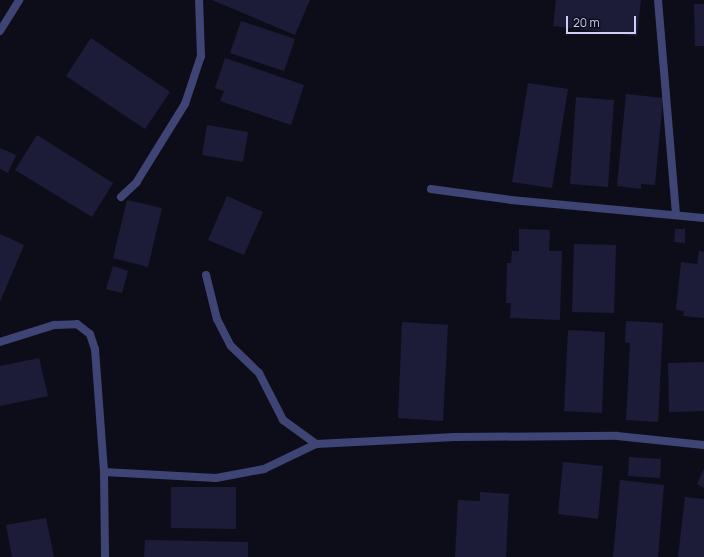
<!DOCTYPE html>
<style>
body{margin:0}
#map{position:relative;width:704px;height:557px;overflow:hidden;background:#0d0d1a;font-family:Manrope,sans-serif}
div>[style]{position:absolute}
.building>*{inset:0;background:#1d1c38}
.street>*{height:8px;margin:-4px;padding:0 4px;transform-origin:4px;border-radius:4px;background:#3e4473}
span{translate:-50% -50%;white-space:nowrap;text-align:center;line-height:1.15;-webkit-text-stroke:3.5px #0d0d1a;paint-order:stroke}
.scale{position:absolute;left:566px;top:16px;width:70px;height:18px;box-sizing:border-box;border:2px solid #cdcef8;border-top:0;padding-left:5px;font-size:12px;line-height:14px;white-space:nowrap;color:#cdcef8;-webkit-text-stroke:3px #0d0d1a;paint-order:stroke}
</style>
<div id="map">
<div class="building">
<div style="clip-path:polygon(212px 0,310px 0,295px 35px)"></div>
<div style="clip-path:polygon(556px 0,641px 0,637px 36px,553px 26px)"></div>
<div style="clip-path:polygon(694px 4px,704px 4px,704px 46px,695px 46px)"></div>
<div style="clip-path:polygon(241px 21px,295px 39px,284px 71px,230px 53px)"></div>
<div style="clip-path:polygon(91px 38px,170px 92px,145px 129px,66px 76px)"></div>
<div style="clip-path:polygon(225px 58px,304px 85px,291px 125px,220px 101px,224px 91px,215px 88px)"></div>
<div style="clip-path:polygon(528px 83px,568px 89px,552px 188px,512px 182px)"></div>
<div style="clip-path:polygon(626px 94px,663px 98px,655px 185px,641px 184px,641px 189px,617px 186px)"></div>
<div style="clip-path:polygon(576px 97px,614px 100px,608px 187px,570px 184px)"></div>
<div style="clip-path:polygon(207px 125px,248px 132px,243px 162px,202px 155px)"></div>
<div style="clip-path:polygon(37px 135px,113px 183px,92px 217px,15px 170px)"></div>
<div style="clip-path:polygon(0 148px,16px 155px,8px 173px,0 169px)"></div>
<div style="clip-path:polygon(227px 196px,263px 212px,244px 255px,208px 240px)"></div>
<div style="clip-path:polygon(127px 200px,162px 208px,148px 267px,113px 258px)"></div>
<div style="clip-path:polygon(519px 229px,550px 230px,549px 251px,562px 251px,560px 320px,510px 318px,511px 303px,506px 303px,507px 263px,511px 263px,512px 251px,519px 251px)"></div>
<div style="clip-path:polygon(675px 229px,685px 229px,685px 243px,674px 242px)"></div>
<div style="clip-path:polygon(0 234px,24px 245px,0 302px)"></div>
<div style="clip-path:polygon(574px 244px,616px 245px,614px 313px,572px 312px)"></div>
<div style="clip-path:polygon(699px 251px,704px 252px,704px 318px,683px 316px,684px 311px,676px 310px,681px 262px,697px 264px)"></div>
<div style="clip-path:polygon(113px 266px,128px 271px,122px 293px,106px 289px)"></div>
<div style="clip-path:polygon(626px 321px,663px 323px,658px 422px,626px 420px,630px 343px,625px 342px)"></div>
<div style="clip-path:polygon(402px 322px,448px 325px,443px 421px,398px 418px)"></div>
<div style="clip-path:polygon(568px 330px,605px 332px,602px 413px,564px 411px)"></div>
<div style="clip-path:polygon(39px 358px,48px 396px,0 406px,0 366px)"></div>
<div style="clip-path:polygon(704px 362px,704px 411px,669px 412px,668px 363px)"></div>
<div style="clip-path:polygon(629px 457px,661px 459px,660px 478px,628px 476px)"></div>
<div style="clip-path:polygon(563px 462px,603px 466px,598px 519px,558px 514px)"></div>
<div style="clip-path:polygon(704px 469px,704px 488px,697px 484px)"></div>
<div style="clip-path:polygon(620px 480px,664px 485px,658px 557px,613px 557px)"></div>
<div style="clip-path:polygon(171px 487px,236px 487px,236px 529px,171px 528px)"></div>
<div style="clip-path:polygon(480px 492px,509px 494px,506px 557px,455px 557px,458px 500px,480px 501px)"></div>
<div style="clip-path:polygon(685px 497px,704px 499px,704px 557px,678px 557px)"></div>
<div style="clip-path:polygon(46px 518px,54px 557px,12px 557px,6px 525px)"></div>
<div style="clip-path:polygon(145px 540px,248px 542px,248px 557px,144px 557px)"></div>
</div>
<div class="street">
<div style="left:658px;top:0;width:215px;rotate:85.2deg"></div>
<div style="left:0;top:31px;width:36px;rotate:-58deg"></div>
<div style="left:431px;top:189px;width:81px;rotate:7.8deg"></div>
<div style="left:511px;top:200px;width:194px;rotate:5.3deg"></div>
<div style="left:121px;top:197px;width:21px;rotate:-43deg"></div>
<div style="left:136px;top:183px;width:93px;rotate:-58.2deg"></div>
<div style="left:185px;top:104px;width:51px;rotate:-71.6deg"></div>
<div style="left:201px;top:56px;width:56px;rotate:-92deg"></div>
<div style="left:206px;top:275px;width:45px;rotate:76deg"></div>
<div style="left:217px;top:319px;width:30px;rotate:63deg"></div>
<div style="left:231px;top:346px;width:39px;rotate:44deg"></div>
<div style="left:259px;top:373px;width:53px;rotate:62.9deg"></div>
<div style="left:283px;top:420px;width:41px;rotate:36deg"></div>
<div style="left:0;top:342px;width:57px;rotate:-17.5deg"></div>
<div style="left:54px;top:325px;width:23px;rotate:-2deg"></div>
<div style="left:77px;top:324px;width:16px;rotate:38deg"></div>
<div style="left:90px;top:334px;width:16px;rotate:72deg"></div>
<div style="left:95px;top:349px;width:123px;rotate:85.8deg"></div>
<div style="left:104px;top:472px;width:85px;rotate:89.3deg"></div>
<div style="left:104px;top:472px;width:112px;rotate:3.1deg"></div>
<div style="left:216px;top:478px;width:49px;rotate:-10.6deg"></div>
<div style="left:264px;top:469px;width:58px;rotate:-25.7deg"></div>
<div style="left:316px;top:444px;width:139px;rotate:-2.9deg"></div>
<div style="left:455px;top:437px;width:162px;rotate:-0.4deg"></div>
<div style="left:617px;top:436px;width:87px;rotate:5.9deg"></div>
</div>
<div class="scale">20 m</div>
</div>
